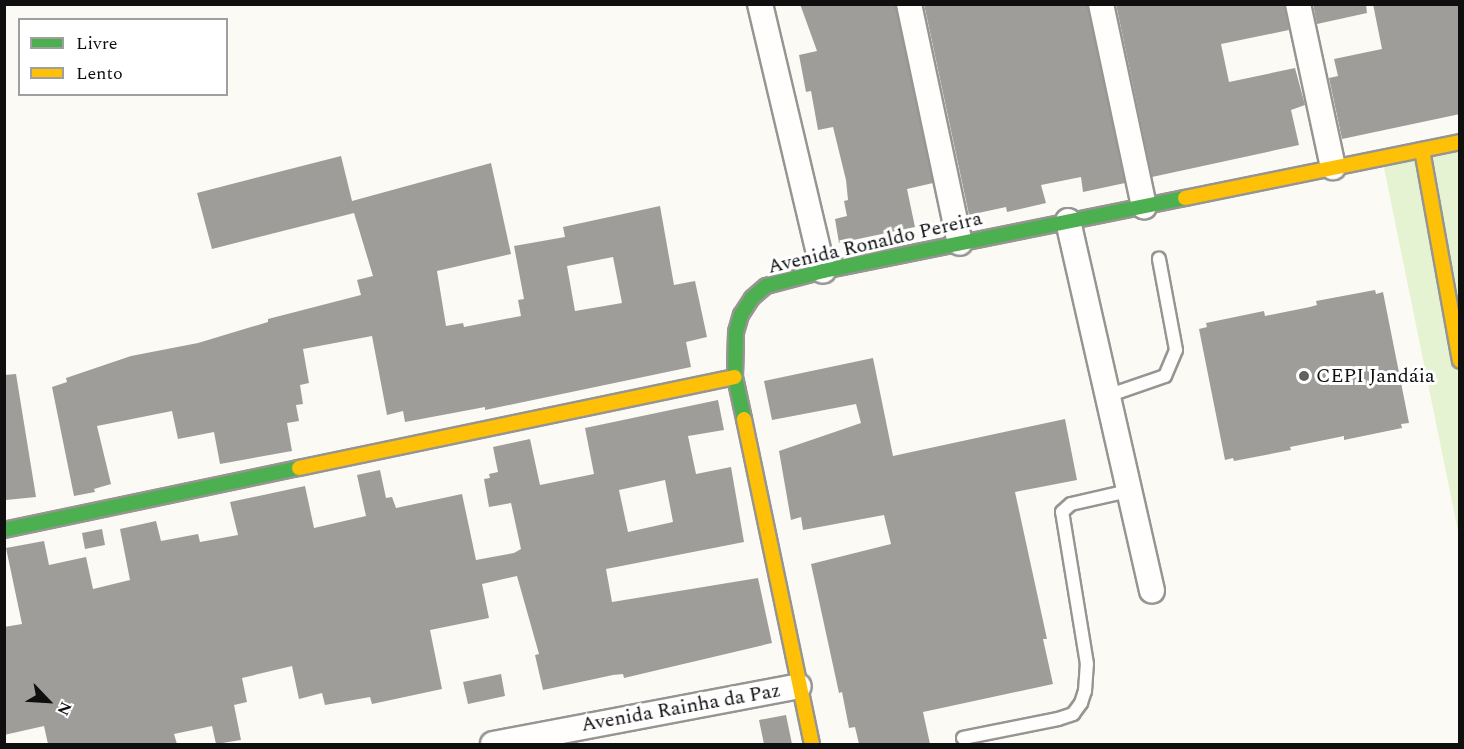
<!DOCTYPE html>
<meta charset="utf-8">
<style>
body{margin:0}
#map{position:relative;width:1464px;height:749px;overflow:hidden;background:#fcfaf4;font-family:Spectral,serif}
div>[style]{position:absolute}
.green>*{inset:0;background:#e5f3d2}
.building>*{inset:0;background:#9f9d99}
.roads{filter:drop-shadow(2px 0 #969592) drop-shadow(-2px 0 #969592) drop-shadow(0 2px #969592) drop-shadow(0 -2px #969592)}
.lane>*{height:12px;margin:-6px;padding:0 6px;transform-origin:6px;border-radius:6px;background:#fffefd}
.street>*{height:24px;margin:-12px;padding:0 12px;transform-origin:12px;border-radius:12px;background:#fffefd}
.fast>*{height:14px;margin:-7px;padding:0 7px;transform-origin:7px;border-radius:7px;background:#4caf50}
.slow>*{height:14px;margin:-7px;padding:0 7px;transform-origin:7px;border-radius:7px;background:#ffc107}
.dots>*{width:16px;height:16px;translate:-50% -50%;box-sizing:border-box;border:3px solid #fff;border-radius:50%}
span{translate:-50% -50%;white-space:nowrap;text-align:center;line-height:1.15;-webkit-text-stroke:6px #fff;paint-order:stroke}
.street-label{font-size:20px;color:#0f0f0f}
.poi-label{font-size:20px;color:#0f0f0f}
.left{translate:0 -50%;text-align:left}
.frame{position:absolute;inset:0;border:6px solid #0f0f0f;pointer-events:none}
.legend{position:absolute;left:18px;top:18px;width:210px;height:78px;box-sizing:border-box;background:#fff;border:2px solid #9f9f9f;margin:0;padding:8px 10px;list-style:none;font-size:18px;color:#0f0f0f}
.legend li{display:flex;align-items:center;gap:12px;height:30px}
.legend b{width:30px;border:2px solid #9f9f9f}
.north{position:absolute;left:18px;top:671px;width:60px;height:60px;-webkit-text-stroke:4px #fff;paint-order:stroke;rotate:115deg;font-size:16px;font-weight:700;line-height:24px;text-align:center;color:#0f0f0f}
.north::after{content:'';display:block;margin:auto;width:21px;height:27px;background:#0f0f0f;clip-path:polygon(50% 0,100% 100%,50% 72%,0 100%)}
</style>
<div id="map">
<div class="green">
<div style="clip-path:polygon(1459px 143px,1459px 536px,1382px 158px)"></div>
</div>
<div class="building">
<div style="clip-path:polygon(800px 4px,895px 4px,933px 183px,907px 189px,915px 227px,839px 243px,835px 219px,847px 216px,844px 201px,848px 200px,846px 180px,833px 127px,818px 130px,811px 91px,806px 92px,799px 55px,817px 51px)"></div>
<div style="clip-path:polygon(924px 4px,1087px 4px,1125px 183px,1083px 192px,1081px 177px,1041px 185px,1046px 203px,1007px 212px,1006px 207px,969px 215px)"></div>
<div style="clip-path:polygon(1116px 4px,1284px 4px,1289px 30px,1221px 44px,1229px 82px,1295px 68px,1305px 105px,1291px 110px,1299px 145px,1152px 177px)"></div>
<div style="clip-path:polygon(1313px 4px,1366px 4px,1367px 13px,1317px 24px)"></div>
<div style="clip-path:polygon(1373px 4px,1460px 4px,1460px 114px,1342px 139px,1329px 78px,1338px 76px,1334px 59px,1382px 49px)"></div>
<div style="clip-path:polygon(evenodd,341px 156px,352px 201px,491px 163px,511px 254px,437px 271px,446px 326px,463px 323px,464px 327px,521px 316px,518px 300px,524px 299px,514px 246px,565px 237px,563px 227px,660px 206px,674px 285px,695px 281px,707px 337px,686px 342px,691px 367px,485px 410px,485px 407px,405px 422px,403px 411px,387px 415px,372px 336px,303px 349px,309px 383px,300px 385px,303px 404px,296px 405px,299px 421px,287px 423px,292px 451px,220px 464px,214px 432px,178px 439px,172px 411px,97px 426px,111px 484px,94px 489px,95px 492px,74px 496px,52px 387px,67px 382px,66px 378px,131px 356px,198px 343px,268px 322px,268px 319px,361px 295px,357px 280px,373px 276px,354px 213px,212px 249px,197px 193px,341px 156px,613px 257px,622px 303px,575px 311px,567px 266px,613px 257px)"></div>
<div style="clip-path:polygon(1375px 290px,1376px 294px,1383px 292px,1409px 423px,1401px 424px,1402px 428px,1344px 440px,1344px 436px,1290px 447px,1291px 450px,1234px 461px,1233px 458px,1225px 460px,1199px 329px,1207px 327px,1206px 323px,1264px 311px,1265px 316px,1310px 307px,1317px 305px,1316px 301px)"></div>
<div style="clip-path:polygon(873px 358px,893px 456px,1065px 419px,1077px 480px,1015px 492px,1047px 639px,1043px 639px,1053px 684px,923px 712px,930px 744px,859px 744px,855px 727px,849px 728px,842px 692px,839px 693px,811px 564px,891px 544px,884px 515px,803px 530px,801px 517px,791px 520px,779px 451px,861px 423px,856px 404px,772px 420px,764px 381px)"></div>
<div style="clip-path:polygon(16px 374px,36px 497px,6px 500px,4px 375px)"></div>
<div style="clip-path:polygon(evenodd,718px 400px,724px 430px,688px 436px,696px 474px,731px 467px,744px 542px,606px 569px,612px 602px,758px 578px,772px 643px,624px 678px,623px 674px,613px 675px,543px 690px,535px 655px,539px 654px,517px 576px,482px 584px,489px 618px,430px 630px,442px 689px,372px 704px,370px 697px,325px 705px,322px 693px,299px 699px,292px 666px,242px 678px,247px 702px,234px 705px,241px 740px,216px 744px,212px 726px,174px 734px,177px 744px,48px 744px,44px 726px,4px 735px,4px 627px,22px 624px,6px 548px,44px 541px,49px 565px,86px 557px,93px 589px,130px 580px,120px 529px,156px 521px,161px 541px,198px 534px,200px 542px,238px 535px,230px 502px,305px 486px,314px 528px,366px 516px,357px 475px,380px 470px,386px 498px,392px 497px,396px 508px,462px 494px,476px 560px,514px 553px,521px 549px,511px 503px,489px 507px,484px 479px,490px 478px,489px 474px,498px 472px,493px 447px,530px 439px,540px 485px,594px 474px,585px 428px,718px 400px,665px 480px,673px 522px,628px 532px,619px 490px,665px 480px)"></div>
<div style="clip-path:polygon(102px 529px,105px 545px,85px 549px,82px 533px)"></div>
<div style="clip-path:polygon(501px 674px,505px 696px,468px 704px,463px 682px)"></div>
<div style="clip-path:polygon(786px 715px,792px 744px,764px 744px,759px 720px)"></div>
</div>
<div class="roads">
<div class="lane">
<div style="left:1107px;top:396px;width:61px;rotate:-19deg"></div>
<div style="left:1165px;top:376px;width:28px;rotate:-67deg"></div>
<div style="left:1176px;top:350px;width:93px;rotate:-100.6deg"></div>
<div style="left:963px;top:738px;width:97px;rotate:-11.3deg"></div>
<div style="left:1058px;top:719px;width:16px;rotate:-18deg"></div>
<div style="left:1073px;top:714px;width:14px;rotate:-54deg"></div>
<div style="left:1081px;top:703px;width:13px;rotate:-72deg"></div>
<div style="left:1085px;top:691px;width:27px;rotate:-86deg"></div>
<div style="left:1087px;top:664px;width:154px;rotate:-99.3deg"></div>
<div style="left:1062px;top:512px;width:12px;rotate:-42deg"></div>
<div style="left:1071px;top:504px;width:58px;rotate:-12.8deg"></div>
</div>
<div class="street">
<div style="left:760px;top:4px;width:274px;rotate:76.7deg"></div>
<div style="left:909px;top:4px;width:244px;rotate:78deg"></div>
<div style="left:1101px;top:4px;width:207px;rotate:78deg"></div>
<div style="left:1298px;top:4px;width:167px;rotate:77.9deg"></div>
<div style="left:1068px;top:221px;width:379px;rotate:77.2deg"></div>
<div style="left:493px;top:744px;width:311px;rotate:-10.7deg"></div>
</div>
<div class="fast">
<div style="left:744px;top:419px;width:43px;rotate:-102.1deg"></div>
<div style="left:735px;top:377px;width:45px;rotate:-88.7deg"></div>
<div style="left:736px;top:332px;width:18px;rotate:-74deg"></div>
<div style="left:741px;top:315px;width:20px;rotate:-57deg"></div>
<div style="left:752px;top:298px;width:18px;rotate:-41deg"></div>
<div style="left:766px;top:286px;width:59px;rotate:-14.7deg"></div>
<div style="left:823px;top:271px;width:369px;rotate:-11.4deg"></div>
<div style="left:4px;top:530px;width:301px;rotate:-11.9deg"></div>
</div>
<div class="slow">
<div style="left:1422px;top:150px;width:214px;rotate:79.8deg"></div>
<div style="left:1185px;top:198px;width:281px;rotate:-11.5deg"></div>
<div style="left:744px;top:419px;width:332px;rotate:78.2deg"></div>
<div style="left:299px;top:468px;width:445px;rotate:-11.8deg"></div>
</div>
</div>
<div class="dots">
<div style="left:1304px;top:376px;background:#62615f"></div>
</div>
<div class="street-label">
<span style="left:875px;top:243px;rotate:-13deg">Avenida Ronaldo Pereira</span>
<span style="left:681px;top:708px;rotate:-10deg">Avenida Rainha da Paz</span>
</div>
<div class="poi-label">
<span class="left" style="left:1316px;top:376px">CEPI Jandáia</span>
</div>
<div class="frame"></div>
<ul class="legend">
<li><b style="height:8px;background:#4caf50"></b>Livre</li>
<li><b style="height:8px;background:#ffc107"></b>Lento</li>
</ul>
<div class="north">N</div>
</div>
